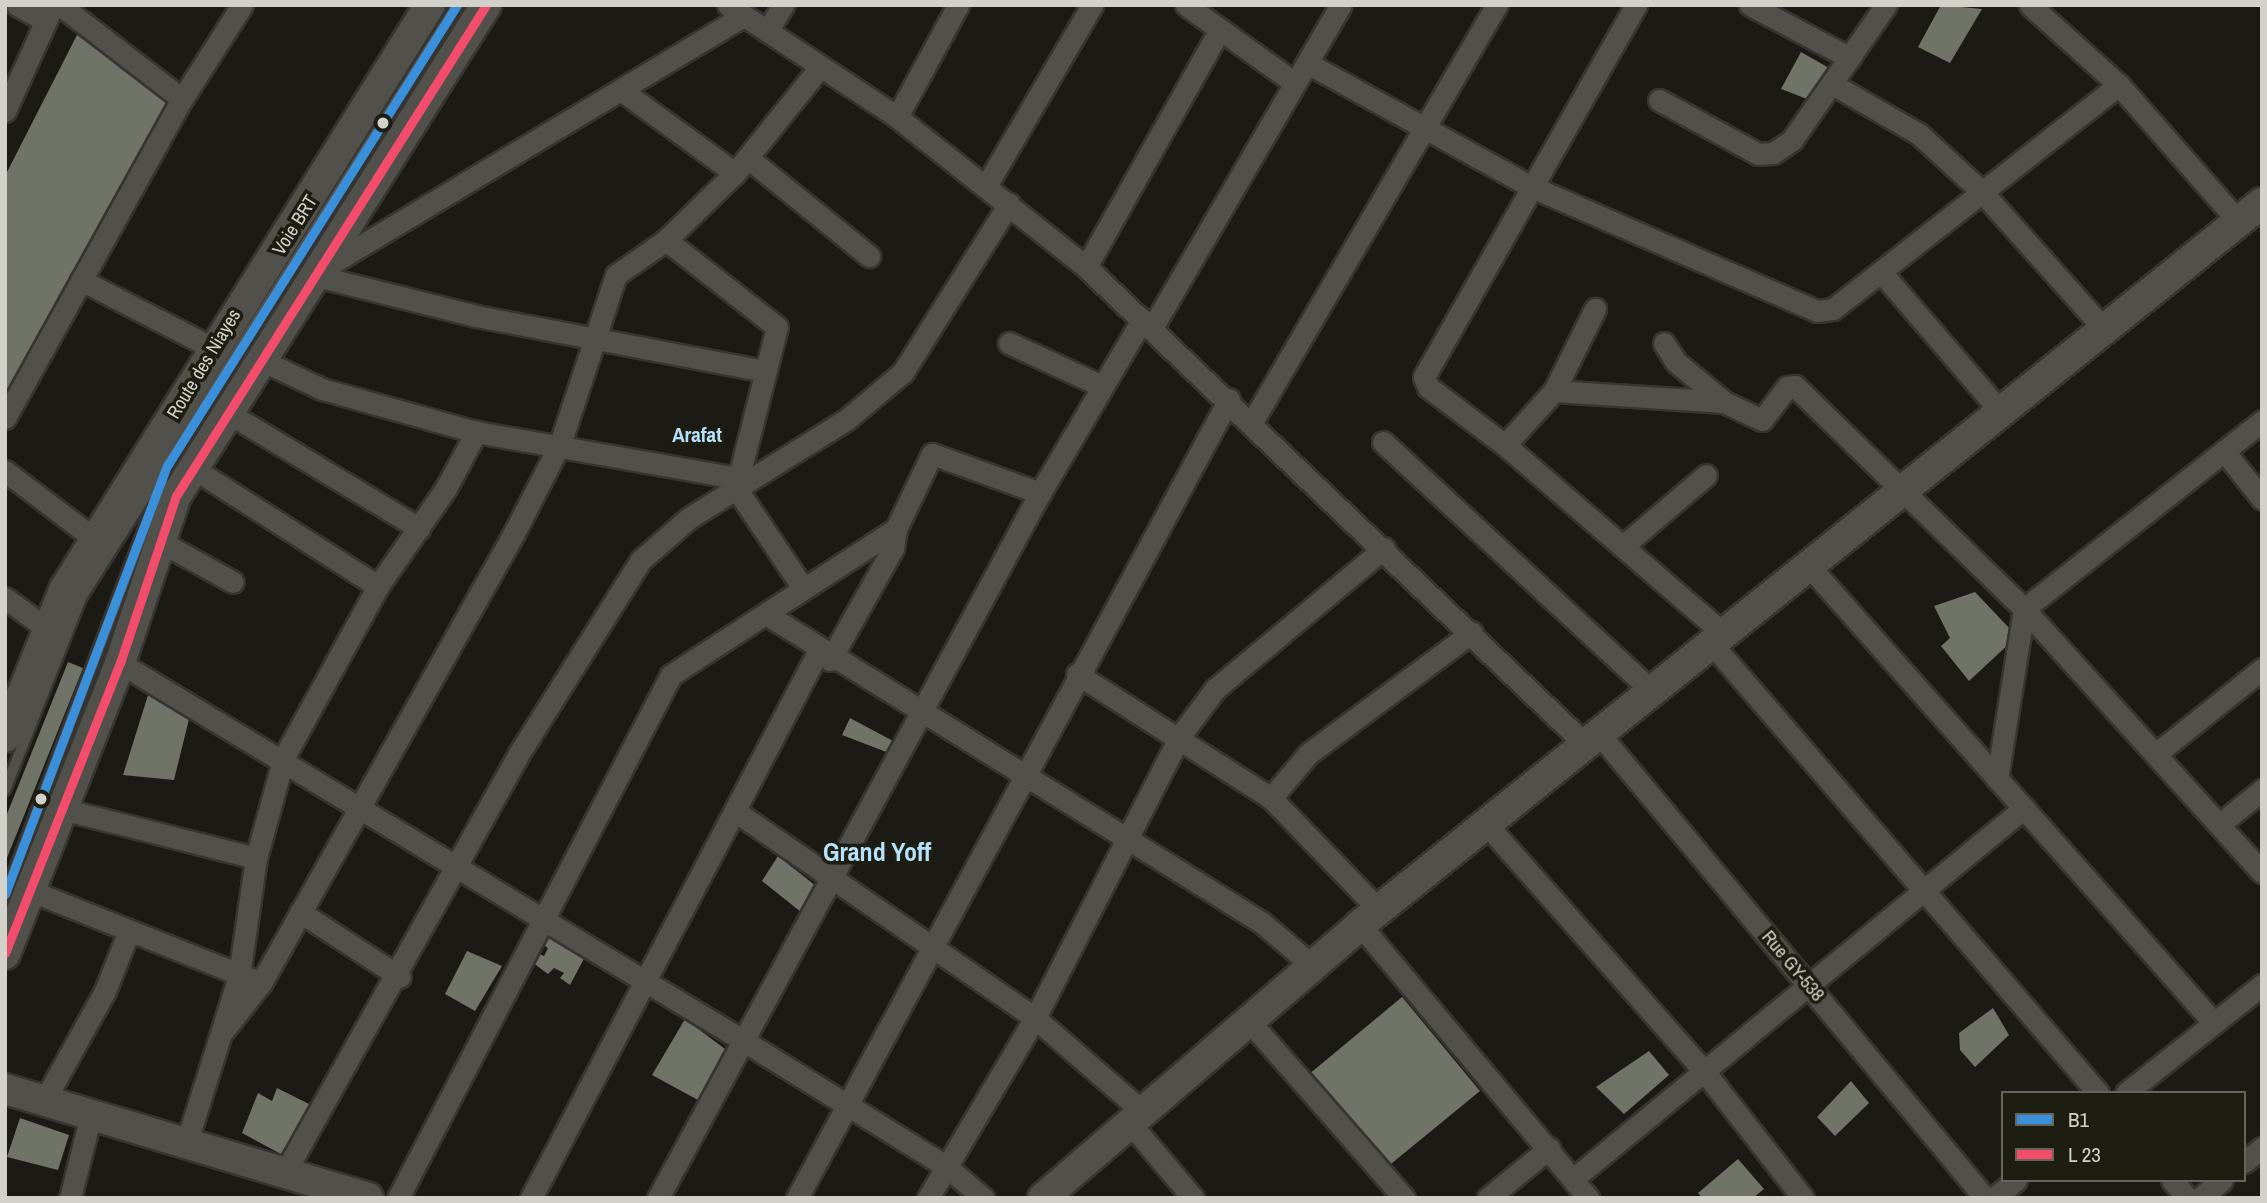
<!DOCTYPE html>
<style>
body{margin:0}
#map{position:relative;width:2267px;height:1203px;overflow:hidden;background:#1b1a14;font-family:"Archivo Narrow",sans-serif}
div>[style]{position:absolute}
.building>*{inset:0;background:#6f7368}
.roads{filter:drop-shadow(2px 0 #363531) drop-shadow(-2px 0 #363531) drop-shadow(0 2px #363531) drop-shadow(0 -2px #363531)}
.lane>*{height:10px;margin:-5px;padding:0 5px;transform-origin:5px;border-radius:5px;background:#51504b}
.street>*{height:21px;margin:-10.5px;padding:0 10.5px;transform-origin:10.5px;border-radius:10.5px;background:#51504b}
.secondary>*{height:30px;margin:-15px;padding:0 15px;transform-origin:15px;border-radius:15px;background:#51504b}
.bus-1>*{height:9px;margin:-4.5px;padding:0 4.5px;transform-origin:4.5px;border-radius:4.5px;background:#3a90db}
.bus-2>*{height:9px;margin:-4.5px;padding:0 4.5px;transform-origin:4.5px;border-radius:4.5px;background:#f44d6c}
.dots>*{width:19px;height:19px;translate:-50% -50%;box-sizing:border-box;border:4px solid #1e1d11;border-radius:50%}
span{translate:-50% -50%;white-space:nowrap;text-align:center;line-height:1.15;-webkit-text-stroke:7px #1e1d11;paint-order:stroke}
.street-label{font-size:19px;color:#d3d2ca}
.neighbourhood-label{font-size:21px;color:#b5e1fd;font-weight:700}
.district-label{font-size:26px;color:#b5e1fd;font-weight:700}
.frame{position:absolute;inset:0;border:7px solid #d3d2ca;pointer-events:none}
.legend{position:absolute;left:2001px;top:1091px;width:245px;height:91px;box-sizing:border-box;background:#1e1d11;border:2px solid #66655b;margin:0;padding:9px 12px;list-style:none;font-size:21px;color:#d3d2ca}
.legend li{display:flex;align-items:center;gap:14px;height:35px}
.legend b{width:35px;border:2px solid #66655b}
</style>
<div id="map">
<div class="building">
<div style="clip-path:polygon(1941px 5px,1982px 9px,1950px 63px,1918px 47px)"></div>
<div style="clip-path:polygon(77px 35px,170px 98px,5px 396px,5px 176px)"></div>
<div style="clip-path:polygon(1801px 52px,1829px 68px,1807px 99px,1781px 89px)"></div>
<div style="clip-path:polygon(1975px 592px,2011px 630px,2011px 642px,1969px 681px,1941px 646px,1950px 638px,1934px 606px)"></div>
<div style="clip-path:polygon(68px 662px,83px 668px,5px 863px,5px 819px)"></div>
<div style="clip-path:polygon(148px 695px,190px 715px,174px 780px,123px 775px)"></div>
<div style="clip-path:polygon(850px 718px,895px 742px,889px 753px,842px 735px)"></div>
<div style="clip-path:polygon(778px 856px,816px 886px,801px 912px,762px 881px)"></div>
<div style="clip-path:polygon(549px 929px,587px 953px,570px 985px,560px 978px,564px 973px,554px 968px,548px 974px,525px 957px,530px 949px,544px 956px,548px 948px,535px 939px)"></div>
<div style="clip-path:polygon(467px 951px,502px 966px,475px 1011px,445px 994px)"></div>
<div style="clip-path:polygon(1402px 997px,1480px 1091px,1386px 1168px,1308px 1075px)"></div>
<div style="clip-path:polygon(1993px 1008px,2009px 1035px,1975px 1067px,1960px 1050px,1959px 1033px)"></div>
<div style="clip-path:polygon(685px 1019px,729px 1052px,698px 1100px,652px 1075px)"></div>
<div style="clip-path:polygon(1649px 1051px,1669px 1075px,1624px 1114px,1596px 1087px)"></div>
<div style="clip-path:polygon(1851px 1081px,1869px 1103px,1835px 1136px,1817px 1117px)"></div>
<div style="clip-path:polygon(277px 1088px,317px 1108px,290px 1159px,242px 1133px,258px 1093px,272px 1101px)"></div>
<div style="clip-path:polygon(20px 1118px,69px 1135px,58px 1170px,7px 1157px)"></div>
<div style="clip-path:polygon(1738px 1159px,1764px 1189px,1753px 1198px,1702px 1198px,1698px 1193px)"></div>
</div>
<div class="roads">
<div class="lane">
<div style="left:5px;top:790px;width:206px;rotate:-68.4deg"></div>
<div style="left:81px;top:598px;width:702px;rotate:-57.62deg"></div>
<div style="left:5px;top:895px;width:442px;rotate:-69.2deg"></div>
</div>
<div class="street">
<div style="left:17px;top:5px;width:33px;rotate:29deg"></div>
<div style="left:60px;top:5px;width:154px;rotate:37.6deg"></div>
<div style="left:728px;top:5px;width:203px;rotate:33.5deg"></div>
<div style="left:897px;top:117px;width:241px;rotate:38.4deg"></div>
<div style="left:1086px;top:267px;width:693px;rotate:43.71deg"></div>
<div style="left:1186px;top:5px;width:134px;rotate:35.6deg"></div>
<div style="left:1636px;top:5px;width:428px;rotate:119.7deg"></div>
<div style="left:1424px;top:377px;width:11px;rotate:68deg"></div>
<div style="left:1428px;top:387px;width:96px;rotate:37deg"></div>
<div style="left:1505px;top:445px;width:288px;rotate:40.8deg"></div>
<div style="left:1750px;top:5px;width:113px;rotate:27.9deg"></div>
<div style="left:2030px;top:5px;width:120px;rotate:42deg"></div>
<div style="left:2119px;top:85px;width:181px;rotate:48.8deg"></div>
<div style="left:767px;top:31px;width:31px;rotate:-58deg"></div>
<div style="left:1307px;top:63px;width:257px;rotate:28.9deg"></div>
<div style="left:1532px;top:187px;width:311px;rotate:23.5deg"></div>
<div style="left:1817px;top:311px;width:16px;rotate:-7deg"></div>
<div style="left:1833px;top:309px;width:363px;rotate:-38.1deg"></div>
<div style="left:1834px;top:85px;width:98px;rotate:30deg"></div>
<div style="left:1919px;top:134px;width:86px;rotate:42.6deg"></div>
<div style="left:1982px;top:192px;width:183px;rotate:48.3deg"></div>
<div style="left:621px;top:90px;width:141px;rotate:36.1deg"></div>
<div style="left:1659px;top:100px;width:113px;rotate:28.6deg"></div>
<div style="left:1758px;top:154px;width:15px;rotate:-4deg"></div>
<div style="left:1773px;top:153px;width:23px;rotate:-34deg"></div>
<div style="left:1792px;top:140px;width:165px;rotate:-55.2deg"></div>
<div style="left:5px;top:111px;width:116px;rotate:-65.6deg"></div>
<div style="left:897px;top:117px;width:128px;rotate:-61.4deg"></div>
<div style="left:748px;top:158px;width:156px;rotate:39deg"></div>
<div style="left:986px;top:186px;width:210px;rotate:-59.6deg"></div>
<div style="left:666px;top:240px;width:141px;rotate:38.1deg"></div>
<div style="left:777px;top:327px;width:166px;rotate:104.3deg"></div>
<div style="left:736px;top:488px;width:117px;rotate:56.2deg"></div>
<div style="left:1086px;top:267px;width:273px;rotate:-60.6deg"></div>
<div style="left:322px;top:269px;width:491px;rotate:-31deg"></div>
<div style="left:1881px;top:272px;width:183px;rotate:49.4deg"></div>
<div style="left:313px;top:275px;width:168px;rotate:14.1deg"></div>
<div style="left:476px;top:316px;width:294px;rotate:10.8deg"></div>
<div style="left:81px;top:280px;width:148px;rotate:27.3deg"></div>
<div style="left:1152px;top:328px;width:374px;rotate:-59.7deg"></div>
<div style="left:1009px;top:343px;width:102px;rotate:24.8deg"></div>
<div style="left:1664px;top:343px;width:22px;rotate:58deg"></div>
<div style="left:1676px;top:362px;width:62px;rotate:39.8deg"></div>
<div style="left:259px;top:359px;width:70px;rotate:25.5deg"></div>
<div style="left:322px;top:389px;width:160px;rotate:15.6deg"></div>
<div style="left:476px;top:432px;width:264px;rotate:10deg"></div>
<div style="left:1554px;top:391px;width:92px;rotate:-63.4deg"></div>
<div style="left:225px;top:411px;width:227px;rotate:31.1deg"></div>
<div style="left:5px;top:418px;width:365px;rotate:-61deg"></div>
<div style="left:182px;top:99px;width:112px;rotate:-57.4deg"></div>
<div style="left:1252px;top:422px;width:484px;rotate:-59.6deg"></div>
<div style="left:1383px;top:442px;width:367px;rotate:42.8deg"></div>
<div style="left:1505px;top:445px;width:73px;rotate:-47.8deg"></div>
<div style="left:1554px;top:391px;width:170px;rotate:3.7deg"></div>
<div style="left:1724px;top:402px;width:42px;rotate:25.3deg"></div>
<div style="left:1762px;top:420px;width:41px;rotate:-52.9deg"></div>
<div style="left:1787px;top:387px;width:8px;rotate:-7deg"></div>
<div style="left:1795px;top:386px;width:320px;rotate:44.2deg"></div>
<div style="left:2024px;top:609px;width:355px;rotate:47.9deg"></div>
<div style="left:2224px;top:451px;width:61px;rotate:51.6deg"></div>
<div style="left:191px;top:467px;width:222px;rotate:32.5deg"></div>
<div style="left:5px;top:471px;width:114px;rotate:37.2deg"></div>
<div style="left:161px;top:542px;width:82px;rotate:29.1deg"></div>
<div style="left:1623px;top:546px;width:109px;rotate:-40.5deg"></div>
<div style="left:1808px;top:565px;width:612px;rotate:48.44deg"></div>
<div style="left:5px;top:598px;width:51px;rotate:36.2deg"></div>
<div style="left:766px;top:614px;width:583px;rotate:31.89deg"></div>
<div style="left:1261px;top:922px;width:70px;rotate:40.3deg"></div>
<div style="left:1711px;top:643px;width:594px;rotate:49.3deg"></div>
<div style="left:830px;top:660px;width:129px;rotate:-60.6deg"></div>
<div style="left:893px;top:548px;width:19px;rotate:-81deg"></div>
<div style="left:120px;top:663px;width:730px;rotate:31.21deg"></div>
<div style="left:744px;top:1041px;width:239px;rotate:31.8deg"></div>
<div style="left:947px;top:1167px;width:48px;rotate:40.7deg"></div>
<div style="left:1077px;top:674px;width:230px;rotate:32.6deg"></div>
<div style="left:1271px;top:798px;width:156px;rotate:46deg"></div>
<div style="left:1600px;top:735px;width:602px;rotate:50.26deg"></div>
<div style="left:2157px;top:753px;width:134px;rotate:-38.7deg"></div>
<div style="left:1997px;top:779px;width:172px;rotate:-81deg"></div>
<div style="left:2024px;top:609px;width:303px;rotate:-38.3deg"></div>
<div style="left:1271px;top:798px;width:57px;rotate:-49.9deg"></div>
<div style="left:1308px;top:754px;width:204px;rotate:-36.6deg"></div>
<div style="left:62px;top:809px;width:200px;rotate:14.2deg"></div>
<div style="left:735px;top:811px;width:364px;rotate:34.6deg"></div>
<div style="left:1035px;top:1018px;width:143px;rotate:41deg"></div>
<div style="left:2220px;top:824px;width:54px;rotate:-39deg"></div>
<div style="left:1487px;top:825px;width:328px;rotate:48.6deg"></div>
<div style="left:1704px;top:1071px;width:161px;rotate:52.1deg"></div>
<div style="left:31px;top:891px;width:239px;rotate:21.8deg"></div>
<div style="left:300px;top:912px;width:119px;rotate:33deg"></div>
<div style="left:1360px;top:925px;width:356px;rotate:50.1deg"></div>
<div style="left:1250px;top:1022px;width:234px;rotate:48.8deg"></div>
<div style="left:224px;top:1030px;width:60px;rotate:-51.8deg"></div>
<div style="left:261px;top:983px;width:516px;rotate:-60.65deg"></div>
<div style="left:514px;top:533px;width:100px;rotate:-62.7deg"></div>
<div style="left:560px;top:444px;width:178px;rotate:-71.7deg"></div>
<div style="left:616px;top:275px;width:61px;rotate:-35deg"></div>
<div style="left:666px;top:240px;width:96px;rotate:-44.2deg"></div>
<div style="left:735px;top:173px;width:134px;rotate:-51.3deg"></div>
<div style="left:2126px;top:1093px;width:174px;rotate:-38.5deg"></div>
<div style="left:44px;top:1101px;width:126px;rotate:-61deg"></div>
<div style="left:105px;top:991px;width:65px;rotate:-68.2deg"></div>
<div style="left:1130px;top:1123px;width:98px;rotate:50deg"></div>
<div style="left:186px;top:1144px;width:176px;rotate:-72.5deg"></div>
<div style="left:239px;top:976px;width:119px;rotate:-81.8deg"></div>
<div style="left:256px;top:858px;width:105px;rotate:-74.5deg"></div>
<div style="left:284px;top:757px;width:195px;rotate:-61.2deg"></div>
<div style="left:378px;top:586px;width:119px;rotate:-55.2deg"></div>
<div style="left:446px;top:488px;width:64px;rotate:-61.8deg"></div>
<div style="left:2244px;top:1162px;width:23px;rotate:-38deg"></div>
<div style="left:284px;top:1174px;width:480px;rotate:-60.8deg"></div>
<div style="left:518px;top:755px;width:231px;rotate:-57.8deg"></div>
<div style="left:641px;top:560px;width:64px;rotate:-41.2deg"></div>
<div style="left:689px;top:518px;width:185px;rotate:-32deg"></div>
<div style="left:846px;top:420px;width:75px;rotate:-40.1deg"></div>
<div style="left:903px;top:372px;width:199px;rotate:-57.8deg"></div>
<div style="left:1573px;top:1179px;width:584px;rotate:-39.44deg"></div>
<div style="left:2172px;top:1180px;width:23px;rotate:50deg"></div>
<div style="left:70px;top:1198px;width:86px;rotate:-75.8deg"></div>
<div style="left:398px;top:1198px;width:590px;rotate:-62.44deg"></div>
<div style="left:671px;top:675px;width:268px;rotate:-33deg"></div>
<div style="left:896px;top:529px;width:83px;rotate:-64.4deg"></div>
<div style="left:932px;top:454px;width:115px;rotate:19.9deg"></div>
<div style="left:531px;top:1198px;width:617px;rotate:-62.27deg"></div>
<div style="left:658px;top:1198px;width:802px;rotate:-61.55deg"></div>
<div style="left:1040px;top:493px;width:201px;rotate:-59.5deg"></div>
<div style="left:797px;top:1198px;width:908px;rotate:-61.6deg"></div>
<div style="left:928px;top:1198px;width:209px;rotate:-59.3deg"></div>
<div style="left:1035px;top:1018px;width:317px;rotate:-62.8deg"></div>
<div style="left:1180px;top:736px;width:59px;rotate:-53.3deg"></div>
<div style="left:1215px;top:689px;width:220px;rotate:-39.8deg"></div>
<div style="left:1488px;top:1198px;width:79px;rotate:-39.3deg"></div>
<div style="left:1994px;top:1198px;width:28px;rotate:-39deg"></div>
<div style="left:2200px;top:1198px;width:28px;rotate:-39deg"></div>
</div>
<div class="secondary">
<div style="left:5px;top:737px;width:158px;rotate:-68.1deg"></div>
<div style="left:64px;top:590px;width:690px;rotate:-57.97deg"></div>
<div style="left:5px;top:954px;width:313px;rotate:-68.4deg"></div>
<div style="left:120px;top:663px;width:176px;rotate:-71.5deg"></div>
<div style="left:176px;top:496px;width:581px;rotate:-57.73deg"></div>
<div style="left:5px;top:1089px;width:379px;rotate:16.7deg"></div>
<div style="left:1043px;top:1198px;width:418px;rotate:-40.7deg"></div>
<div style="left:1360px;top:925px;width:1155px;rotate:-38.68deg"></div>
</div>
</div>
<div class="bus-1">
<div style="left:5px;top:894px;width:458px;rotate:-69.3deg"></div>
<div style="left:167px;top:466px;width:545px;rotate:-57.83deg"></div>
</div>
<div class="bus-2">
<div style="left:5px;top:953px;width:312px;rotate:-68.4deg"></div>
<div style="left:120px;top:663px;width:176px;rotate:-71.5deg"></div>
<div style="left:176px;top:496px;width:581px;rotate:-57.73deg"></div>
</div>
<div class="dots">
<div style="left:383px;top:123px;background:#d3d2ca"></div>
<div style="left:41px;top:799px;background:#d3d2ca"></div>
</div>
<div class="street-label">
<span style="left:295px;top:225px;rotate:-58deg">Voie BRT</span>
<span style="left:204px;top:364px;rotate:-59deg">Route des Niayes</span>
<span style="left:1793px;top:966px;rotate:50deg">Rue GY-538</span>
</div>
<div class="neighbourhood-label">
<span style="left:697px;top:435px">Arafat</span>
</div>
<div class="district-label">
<span style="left:877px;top:852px">Grand Yoff</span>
</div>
<div class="frame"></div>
<ul class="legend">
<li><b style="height:9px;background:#3a90db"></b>B1</li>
<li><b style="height:9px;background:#f44d6c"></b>L 23</li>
</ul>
</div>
